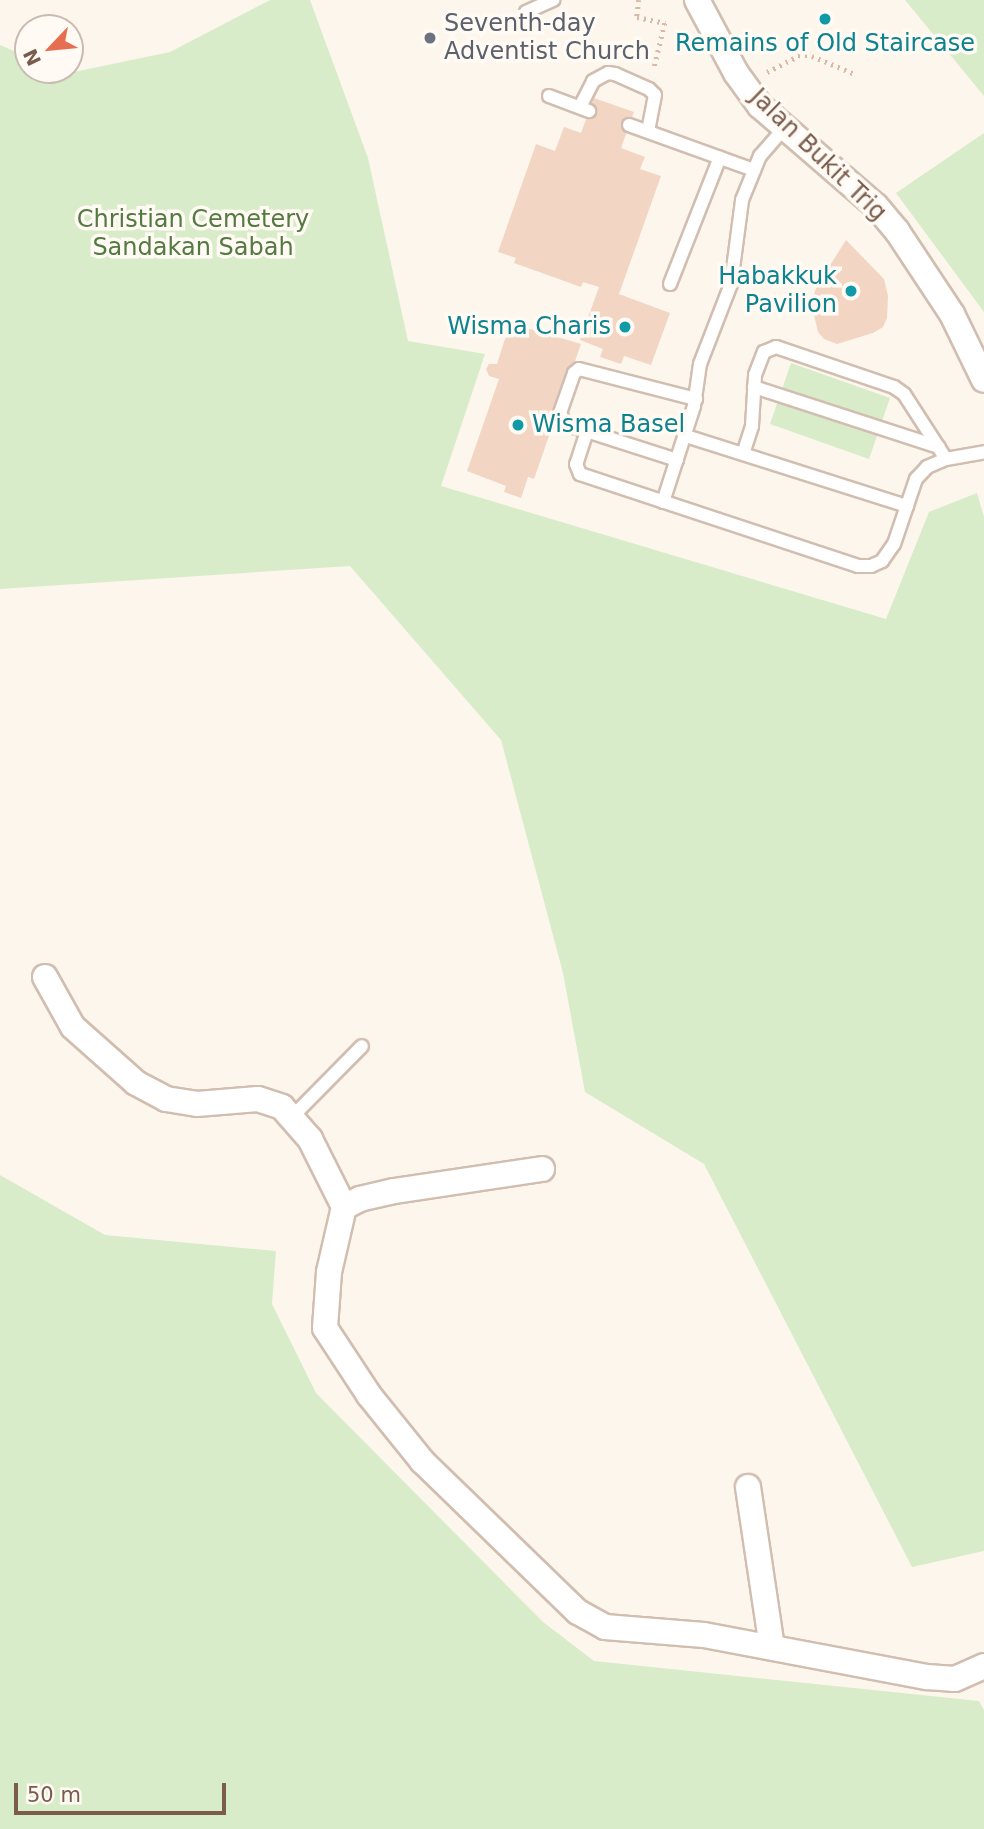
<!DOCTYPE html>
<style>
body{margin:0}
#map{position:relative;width:984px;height:1829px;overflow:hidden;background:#fdf6ec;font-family:"DejaVu Sans",sans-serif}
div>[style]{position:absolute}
.green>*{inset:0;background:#d8ecc9}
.building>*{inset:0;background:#f3d5c3}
.path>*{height:4.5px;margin-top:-2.25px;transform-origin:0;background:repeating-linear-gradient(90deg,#d9b8a5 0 2px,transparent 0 7px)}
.roads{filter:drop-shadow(2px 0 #d1beb0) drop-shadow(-2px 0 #d1beb0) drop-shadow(0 2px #d1beb0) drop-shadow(0 -2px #d1beb0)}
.lane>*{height:12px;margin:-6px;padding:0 6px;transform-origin:6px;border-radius:6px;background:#fff}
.street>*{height:24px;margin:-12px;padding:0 12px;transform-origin:12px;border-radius:12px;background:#fff}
.dots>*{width:19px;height:19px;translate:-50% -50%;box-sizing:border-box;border:4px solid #fffaf3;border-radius:50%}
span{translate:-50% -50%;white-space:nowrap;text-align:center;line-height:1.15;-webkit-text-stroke:7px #fffaf3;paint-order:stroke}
.worship-label{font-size:24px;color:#5b616d}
.left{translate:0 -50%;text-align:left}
.culture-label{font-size:24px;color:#0d838f}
.right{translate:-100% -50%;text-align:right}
.street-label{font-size:24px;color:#7a5c4d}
.park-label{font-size:24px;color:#537a41}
.north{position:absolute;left:14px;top:14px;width:70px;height:70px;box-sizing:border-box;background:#fffaf3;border:2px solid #cabbb1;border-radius:50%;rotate:244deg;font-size:19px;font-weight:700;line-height:28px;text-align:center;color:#7a5c4d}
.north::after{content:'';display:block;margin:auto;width:24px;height:32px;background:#e76f51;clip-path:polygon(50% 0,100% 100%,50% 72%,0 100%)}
.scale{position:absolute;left:14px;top:1783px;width:212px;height:32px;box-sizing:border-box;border:4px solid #7a5c4d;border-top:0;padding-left:9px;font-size:21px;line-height:24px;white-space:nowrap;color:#7a5c4d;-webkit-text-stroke:5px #fffaf3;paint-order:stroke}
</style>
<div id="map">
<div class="green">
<div style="clip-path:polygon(270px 0,310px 0,368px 158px,408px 341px,485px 354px,441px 486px,886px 619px,929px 512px,977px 493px,984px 517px,984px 1551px,912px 1567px,704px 1164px,585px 1092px,563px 973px,501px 740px,350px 566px,0 589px,0 45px,28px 57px,28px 70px,69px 73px,170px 52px)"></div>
<div style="clip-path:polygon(905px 0,984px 0,984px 96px)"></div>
<div style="clip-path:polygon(984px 133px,984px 312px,896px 193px)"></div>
<div style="clip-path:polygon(791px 363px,890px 398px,869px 459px,770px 424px)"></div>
<div style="clip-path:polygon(0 1175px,105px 1235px,276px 1251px,272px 1304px,316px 1393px,543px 1622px,594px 1661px,979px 1701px,984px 1710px,984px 1829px,0 1829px)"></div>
</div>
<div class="building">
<div style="clip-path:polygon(594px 98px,634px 112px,621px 148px,645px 157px,640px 169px,661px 176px,619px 294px,670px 313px,651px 365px,624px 356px,621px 364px,600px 357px,603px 349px,580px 340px,599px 287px,583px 282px,581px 287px,514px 263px,516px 258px,498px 252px,536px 144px,555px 151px,564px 127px,581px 133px)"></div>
<div style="clip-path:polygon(846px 240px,884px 279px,888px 296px,887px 318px,883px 327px,873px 333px,837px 344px,824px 339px,818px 332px,811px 302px,817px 286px)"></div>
<div style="clip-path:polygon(510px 323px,581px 344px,534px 479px,528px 477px,521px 498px,504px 492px,506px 486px,467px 471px,499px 379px,489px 376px,486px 369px,489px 364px,497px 364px)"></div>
</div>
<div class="path">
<div style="left:639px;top:0;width:17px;rotate:97deg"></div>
<div style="left:637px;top:17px;width:29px;rotate:12deg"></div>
<div style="left:665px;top:23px;width:47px;rotate:103.4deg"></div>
<div style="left:767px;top:72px;width:35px;rotate:-27deg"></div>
<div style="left:798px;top:56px;width:14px"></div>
<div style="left:812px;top:56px;width:47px;rotate:22.7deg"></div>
</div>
<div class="roads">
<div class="lane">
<div style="left:526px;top:12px;width:30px;rotate:-24deg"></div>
<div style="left:549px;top:96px;width:43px;rotate:20.6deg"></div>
<div style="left:580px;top:107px;width:29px;rotate:-63deg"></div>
<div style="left:593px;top:81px;width:17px;rotate:-28deg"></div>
<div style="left:608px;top:73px;width:7px;rotate:8deg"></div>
<div style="left:615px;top:74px;width:37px;rotate:24deg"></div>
<div style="left:649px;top:89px;width:8px;rotate:45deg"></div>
<div style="left:655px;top:95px;width:36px;rotate:101deg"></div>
<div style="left:629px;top:125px;width:133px;rotate:19.8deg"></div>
<div style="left:670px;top:284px;width:136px;rotate:-68.5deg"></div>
<div style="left:754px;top:387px;width:194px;rotate:18deg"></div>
<div style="left:587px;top:431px;width:35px;rotate:108deg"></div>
<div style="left:576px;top:464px;width:11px;rotate:68deg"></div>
<div style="left:580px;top:474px;width:293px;rotate:18.3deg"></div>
<div style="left:858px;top:566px;width:13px"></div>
<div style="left:871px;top:566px;width:12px;rotate:-24deg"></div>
<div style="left:882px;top:561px;width:21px;rotate:-55deg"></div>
<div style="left:894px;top:544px;width:69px;rotate:-71.3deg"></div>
<div style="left:916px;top:479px;width:16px;rotate:-47deg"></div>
<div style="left:927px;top:467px;width:21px;rotate:-23deg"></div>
<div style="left:946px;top:459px;width:39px;rotate:-10deg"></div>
<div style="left:686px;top:436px;width:232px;rotate:17.6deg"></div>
<div style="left:743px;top:454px;width:29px;rotate:-72deg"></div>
<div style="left:752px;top:426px;width:51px;rotate:-86.6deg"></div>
<div style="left:755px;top:375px;width:25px;rotate:-69deg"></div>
<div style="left:764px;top:352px;width:13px;rotate:-23deg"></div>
<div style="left:776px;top:347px;width:125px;rotate:18.7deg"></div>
<div style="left:894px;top:387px;width:12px;rotate:35deg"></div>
<div style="left:904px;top:394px;width:77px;rotate:57.1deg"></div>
<div style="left:677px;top:460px;width:118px;rotate:-162.2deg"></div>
<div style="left:565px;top:424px;width:12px;rotate:-114deg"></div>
<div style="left:560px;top:413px;width:42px;rotate:-70.7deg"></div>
<div style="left:574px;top:373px;width:6px;rotate:-39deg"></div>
<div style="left:579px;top:369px;width:121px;rotate:14.4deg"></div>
<div style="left:663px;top:502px;width:101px;rotate:-72.1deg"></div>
<div style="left:694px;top:406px;width:42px;rotate:-81.9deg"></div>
<div style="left:700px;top:364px;width:86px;rotate:-68.8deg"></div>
<div style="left:731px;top:284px;width:85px;rotate:-82.5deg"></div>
<div style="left:742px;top:200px;width:48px;rotate:-67.8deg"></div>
<div style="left:760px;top:156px;width:37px;rotate:-49deg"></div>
<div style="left:293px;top:1116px;width:98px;rotate:-45.4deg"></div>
</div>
<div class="street">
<div style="left:697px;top:0;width:83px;rotate:61.9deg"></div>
<div style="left:736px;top:73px;width:41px;rotate:54deg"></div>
<div style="left:760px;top:106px;width:153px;rotate:40.8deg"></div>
<div style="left:876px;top:206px;width:33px;rotate:50deg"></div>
<div style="left:897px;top:231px;width:100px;rotate:56.5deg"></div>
<div style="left:952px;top:314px;width:73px;rotate:64.1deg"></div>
<div style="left:45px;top:977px;width:57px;rotate:60.8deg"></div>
<div style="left:73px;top:1027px;width:84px;rotate:41.6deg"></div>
<div style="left:136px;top:1083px;width:34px;rotate:28deg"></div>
<div style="left:166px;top:1099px;width:31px;rotate:9deg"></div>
<div style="left:197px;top:1104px;width:61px;rotate:-4.7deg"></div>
<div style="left:258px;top:1099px;width:25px;rotate:18deg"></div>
<div style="left:282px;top:1107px;width:43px;rotate:48.8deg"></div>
<div style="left:310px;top:1139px;width:76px;rotate:63.4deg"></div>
<div style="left:542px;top:1169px;width:150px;rotate:171.5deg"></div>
<div style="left:394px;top:1191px;width:35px;rotate:167deg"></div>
<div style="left:360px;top:1199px;width:18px;rotate:153deg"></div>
<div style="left:344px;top:1207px;width:67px;rotate:103deg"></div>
<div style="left:329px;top:1272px;width:56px;rotate:94.1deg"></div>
<div style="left:325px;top:1328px;width:80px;rotate:56.7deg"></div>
<div style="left:369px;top:1395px;width:85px;rotate:51.2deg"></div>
<div style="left:422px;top:1461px;width:217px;rotate:44.1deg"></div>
<div style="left:578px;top:1612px;width:31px;rotate:29deg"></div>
<div style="left:605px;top:1627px;width:99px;rotate:4.6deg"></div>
<div style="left:704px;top:1635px;width:227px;rotate:10.7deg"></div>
<div style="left:927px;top:1677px;width:28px;rotate:4deg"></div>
<div style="left:955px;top:1679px;width:32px;rotate:-24deg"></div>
<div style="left:748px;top:1487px;width:162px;rotate:81.5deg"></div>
</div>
</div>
<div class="dots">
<div style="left:825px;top:19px;background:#0f9aa8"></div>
<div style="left:430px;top:38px;background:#6b7280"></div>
<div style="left:851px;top:291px;background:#0f9aa8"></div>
<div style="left:625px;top:327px;background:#0f9aa8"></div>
<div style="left:518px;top:425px;background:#0f9aa8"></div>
</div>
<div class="worship-label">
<span class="left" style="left:444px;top:38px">Seventh-day<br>Adventist Church</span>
</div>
<div class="culture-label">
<span style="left:825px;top:44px">Remains of Old Staircase</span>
<span class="right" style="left:837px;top:291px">Habakkuk<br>Pavilion</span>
<span class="right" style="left:611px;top:327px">Wisma Charis</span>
<span class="left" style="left:532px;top:425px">Wisma Basel</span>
</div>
<div class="street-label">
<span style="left:818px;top:155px;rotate:44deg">Jalan Bukit Trig</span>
</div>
<div class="park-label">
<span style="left:193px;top:234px">Christian Cemetery<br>Sandakan Sabah</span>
</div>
<div class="north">N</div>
<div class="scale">50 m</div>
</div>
